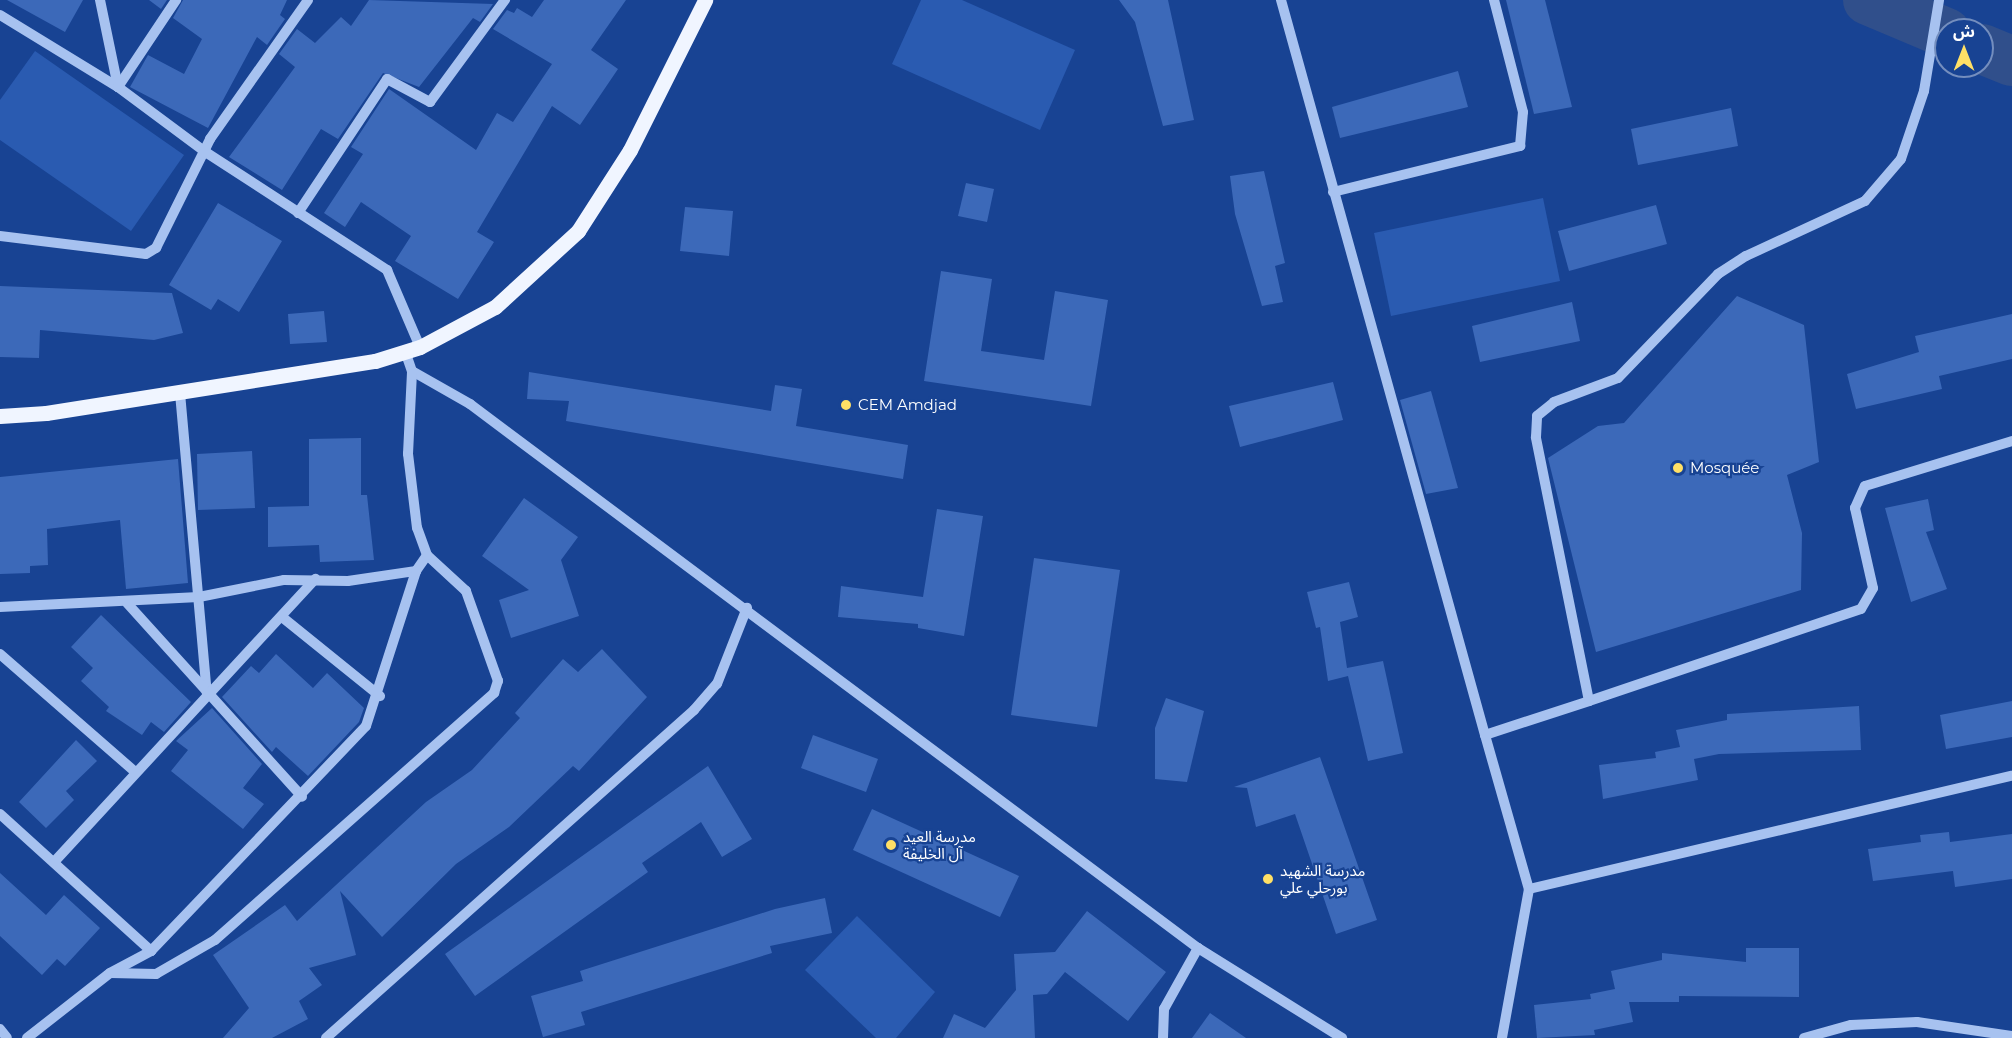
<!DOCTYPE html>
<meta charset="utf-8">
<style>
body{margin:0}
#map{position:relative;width:2012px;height:1038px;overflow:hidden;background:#184393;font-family:Montserrat,"Noto Sans Arabic",sans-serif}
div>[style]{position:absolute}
.green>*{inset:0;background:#2a5bb1}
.river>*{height:50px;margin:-25px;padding:0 25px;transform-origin:25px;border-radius:25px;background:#304f8b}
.building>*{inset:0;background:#3c69b9}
.minor>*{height:10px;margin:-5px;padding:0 5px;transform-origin:5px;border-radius:5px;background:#a7c2f0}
.major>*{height:15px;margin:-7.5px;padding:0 7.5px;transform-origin:7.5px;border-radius:7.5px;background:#f0f5ff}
.dots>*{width:16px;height:16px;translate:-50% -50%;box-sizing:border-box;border:3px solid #184393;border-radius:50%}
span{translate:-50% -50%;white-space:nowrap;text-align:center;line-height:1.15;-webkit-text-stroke:4.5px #184393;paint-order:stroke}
.poi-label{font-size:15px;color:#fff}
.left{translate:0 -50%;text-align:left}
.north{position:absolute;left:1934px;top:18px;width:60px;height:60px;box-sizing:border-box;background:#184393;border:2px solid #748ebe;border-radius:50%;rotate:0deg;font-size:16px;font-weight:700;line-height:24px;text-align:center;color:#fff}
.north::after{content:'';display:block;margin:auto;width:21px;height:27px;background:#ffe066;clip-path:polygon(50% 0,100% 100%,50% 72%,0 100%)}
</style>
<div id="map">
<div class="green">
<div style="clip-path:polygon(921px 0,962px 0,1075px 50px,1040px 130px,892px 64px)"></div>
<div style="clip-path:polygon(35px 51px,184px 155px,131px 231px,0 140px,0 100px)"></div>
<div style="clip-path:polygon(1543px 198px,1560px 281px,1391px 316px,1374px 233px)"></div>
<div style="clip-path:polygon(857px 916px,935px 992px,896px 1038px,876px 1038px,805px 970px)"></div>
</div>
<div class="river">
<div style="left:1868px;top:0;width:85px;rotate:22.9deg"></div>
<div style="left:1982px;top:49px;width:32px;rotate:22deg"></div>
</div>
<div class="building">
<div style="clip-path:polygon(7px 0,83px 0,65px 32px)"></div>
<div style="clip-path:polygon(149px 0,167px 0,161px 9px)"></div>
<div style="clip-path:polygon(183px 0,287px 0,280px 15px,285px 19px,267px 45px,257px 37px,208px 128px,130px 87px,148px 55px,184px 74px,202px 39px,173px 18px)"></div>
<div style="clip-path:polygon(369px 0,493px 4px,480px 22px,473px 18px,419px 87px,383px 73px,338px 139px,321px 129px,282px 190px,229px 157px,295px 67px,279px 54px,297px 29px,315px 43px,341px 17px,351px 26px)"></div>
<div style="clip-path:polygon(544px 0,626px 0,591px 50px,618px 69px,580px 125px,552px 106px,477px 232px,494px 242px,458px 299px,395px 261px,411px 236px,361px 202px,345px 227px,324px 213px,363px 154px,351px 147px,389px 89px,476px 150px,497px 113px,513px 122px,552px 64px,493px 29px,507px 10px,514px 13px,517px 8px,532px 17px)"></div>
<div style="clip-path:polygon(1119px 0,1168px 0,1194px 120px,1163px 126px,1135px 22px)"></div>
<div style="clip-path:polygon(1506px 0,1545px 0,1572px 107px,1534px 114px)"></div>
<div style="clip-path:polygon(1458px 71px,1468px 107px,1340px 138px,1332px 107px)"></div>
<div style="clip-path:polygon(1731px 108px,1738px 146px,1638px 165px,1631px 129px)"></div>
<div style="clip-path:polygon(1264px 171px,1285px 263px,1275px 266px,1283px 302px,1262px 306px,1235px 214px,1230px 176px)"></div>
<div style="clip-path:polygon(966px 183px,994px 189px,987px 222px,958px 216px)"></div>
<div style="clip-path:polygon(218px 203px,282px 241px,239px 312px,218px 299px,211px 310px,169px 285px)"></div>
<div style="clip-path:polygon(1656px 205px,1667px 244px,1569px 271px,1558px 231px)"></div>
<div style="clip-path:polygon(685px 207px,733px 211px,729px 256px,680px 251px)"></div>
<div style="clip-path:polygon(941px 271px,992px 279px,981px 351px,1044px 360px,1055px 291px,1108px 300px,1091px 406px,924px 381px)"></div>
<div style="clip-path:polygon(0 286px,172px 293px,183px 333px,154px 340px,40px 330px,39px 358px,0 357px)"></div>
<div style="clip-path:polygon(1737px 296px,1804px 325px,1819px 462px,1787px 475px,1802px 533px,1801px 590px,1596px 652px,1548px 458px,1598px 426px,1624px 423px)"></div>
<div style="clip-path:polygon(1572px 302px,1580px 341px,1480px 362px,1472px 326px)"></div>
<div style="clip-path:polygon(324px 311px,327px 342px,290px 344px,288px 314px)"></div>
<div style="clip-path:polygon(2012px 314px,2012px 359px,1939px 376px,1942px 389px,1856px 409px,1847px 374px,1919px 352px,1915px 336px)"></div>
<div style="clip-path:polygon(529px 372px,771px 411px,775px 385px,802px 389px,796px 426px,908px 445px,903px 479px,566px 421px,569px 401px,527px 399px)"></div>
<div style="clip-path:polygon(1333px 382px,1343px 420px,1240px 447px,1229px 406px)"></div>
<div style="clip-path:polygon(1431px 391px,1458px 488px,1426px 494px,1400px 400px)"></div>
<div style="clip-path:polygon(361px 438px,361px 495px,367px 495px,374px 560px,320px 562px,319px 545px,268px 547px,268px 507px,309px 506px,309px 439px)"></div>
<div style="clip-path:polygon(252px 451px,255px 508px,198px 510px,197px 454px)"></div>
<div style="clip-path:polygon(178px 459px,188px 583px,126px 589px,120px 520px,47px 529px,48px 565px,30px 566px,30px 573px,0 574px,0 477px)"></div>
<div style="clip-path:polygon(524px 498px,578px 537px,561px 560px,579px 616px,511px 638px,499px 600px,529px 590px,482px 556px)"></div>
<div style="clip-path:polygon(1928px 499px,1934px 530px,1926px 532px,1947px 589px,1911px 602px,1885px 508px)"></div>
<div style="clip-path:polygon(937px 509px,983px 516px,964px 636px,918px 628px,918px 624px,838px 617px,841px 586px,923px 597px)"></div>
<div style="clip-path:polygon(1034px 558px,1120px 570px,1097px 727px,1011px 715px)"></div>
<div style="clip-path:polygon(1349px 582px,1358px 617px,1340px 622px,1347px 668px,1383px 661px,1403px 753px,1368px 761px,1348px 676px,1328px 681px,1320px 627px,1316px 628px,1307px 592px)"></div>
<div style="clip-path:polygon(101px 615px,191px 702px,164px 732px,151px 722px,142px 735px,106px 711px,109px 707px,81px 681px,93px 668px,71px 647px)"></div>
<div style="clip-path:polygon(602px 649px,647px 697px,579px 771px,573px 766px,509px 827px,456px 864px,382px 937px,340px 891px,356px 955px,309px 968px,322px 985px,299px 1001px,308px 1019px,272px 1038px,223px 1038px,249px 1008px,213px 955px,285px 905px,297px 921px,426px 802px,472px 770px,520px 718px,515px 713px,563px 659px,578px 672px)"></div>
<div style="clip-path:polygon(276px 654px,313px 688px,327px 673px,364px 708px,359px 722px,308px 776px,276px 747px,272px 752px,222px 697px,251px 666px,259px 673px)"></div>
<div style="clip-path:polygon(1166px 698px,1204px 711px,1187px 782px,1155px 779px,1155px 728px)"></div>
<div style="clip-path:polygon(2012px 701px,2012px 737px,1946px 749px,1940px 715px)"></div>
<div style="clip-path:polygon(1859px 706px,1861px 750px,1719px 754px,1694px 759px,1698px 780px,1603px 799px,1599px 765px,1656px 758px,1655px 752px,1680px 747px,1676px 730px,1727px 720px,1727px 714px)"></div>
<div style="clip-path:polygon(212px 708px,262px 764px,243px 788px,264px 804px,243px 829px,171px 771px,188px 750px,176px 741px)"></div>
<div style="clip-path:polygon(813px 735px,878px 759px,866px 792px,801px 768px)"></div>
<div style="clip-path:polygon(76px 740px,97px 761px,66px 791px,74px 800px,46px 828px,19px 802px)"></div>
<div style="clip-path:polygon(1320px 757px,1377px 920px,1336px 934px,1295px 814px,1256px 827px,1247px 788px,1234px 787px)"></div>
<div style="clip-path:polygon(708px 766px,752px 839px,722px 857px,701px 822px,642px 863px,648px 872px,475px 996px,445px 954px)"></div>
<div style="clip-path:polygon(872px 809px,1019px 876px,1000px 917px,853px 850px)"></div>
<div style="clip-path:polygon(1949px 832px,1950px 842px,2012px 834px,2012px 879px,1955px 887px,1953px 871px,1873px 881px,1868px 849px,1921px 842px,1920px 835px)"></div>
<div style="clip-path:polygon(0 873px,46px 915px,64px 895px,100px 928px,65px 966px,57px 959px,42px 975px,0 936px)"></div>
<div style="clip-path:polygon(825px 898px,832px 933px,770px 946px,772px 953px,581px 1012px,585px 1025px,543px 1037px,531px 996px,583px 981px,580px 971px,775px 909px)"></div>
<div style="clip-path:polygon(1087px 911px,1166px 972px,1128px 1021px,1065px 972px,1047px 994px,1033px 995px,1035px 1038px,943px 1038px,954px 1014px,985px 1028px,1016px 990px,1014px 954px,1055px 952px)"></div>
<div style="clip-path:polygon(1746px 948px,1799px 948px,1799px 997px,1679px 996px,1679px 1002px,1629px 1002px,1633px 1022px,1594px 1030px,1595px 1035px,1537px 1038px,1534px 1005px,1591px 999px,1590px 994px,1615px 989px,1611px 971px,1662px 960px,1662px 953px,1746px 962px)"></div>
<div style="clip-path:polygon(1210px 1013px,1246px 1038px,1192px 1038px)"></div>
</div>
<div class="minor">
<div style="left:100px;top:0;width:89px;rotate:78.3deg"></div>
<div style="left:1281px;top:0;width:763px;rotate:74.49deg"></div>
<div style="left:1485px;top:735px;width:109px;rotate:-18.1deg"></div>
<div style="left:1589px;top:701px;width:269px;rotate:-101.4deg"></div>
<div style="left:1536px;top:437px;width:21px;rotate:-87deg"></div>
<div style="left:1537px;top:416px;width:22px;rotate:-39deg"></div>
<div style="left:1554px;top:402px;width:68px;rotate:-20.6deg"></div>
<div style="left:1618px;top:378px;width:144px;rotate:-46.1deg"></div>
<div style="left:1718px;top:274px;width:33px;rotate:-33deg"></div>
<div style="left:1746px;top:256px;width:131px;rotate:-24.8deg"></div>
<div style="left:1865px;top:201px;width:55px;rotate:-49.4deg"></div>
<div style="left:1901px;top:159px;width:72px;rotate:-71.3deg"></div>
<div style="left:1924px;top:91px;width:92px;rotate:-80.6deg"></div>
<div style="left:0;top:15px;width:138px;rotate:31.4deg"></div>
<div style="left:118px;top:87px;width:111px;rotate:36.6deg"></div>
<div style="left:207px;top:153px;width:215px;rotate:33deg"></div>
<div style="left:387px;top:270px;width:84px;rotate:66.8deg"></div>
<div style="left:118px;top:87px;width:105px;rotate:-56.3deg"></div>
<div style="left:1333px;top:192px;width:193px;rotate:-13.8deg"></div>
<div style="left:1520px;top:146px;width:34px;rotate:-85deg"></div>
<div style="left:1523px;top:112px;width:116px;rotate:-104.5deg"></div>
<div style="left:298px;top:213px;width:161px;rotate:-56.4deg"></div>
<div style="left:387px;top:79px;width:49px;rotate:28.1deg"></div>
<div style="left:430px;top:102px;width:127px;rotate:-53.7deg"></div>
<div style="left:0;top:236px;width:147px;rotate:7deg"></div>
<div style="left:146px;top:254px;width:12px;rotate:-31deg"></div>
<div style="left:156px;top:248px;width:122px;rotate:-63.6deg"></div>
<div style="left:210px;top:139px;width:170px;rotate:-54.8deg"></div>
<div style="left:405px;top:351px;width:21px;rotate:71deg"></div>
<div style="left:412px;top:371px;width:67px;rotate:29.6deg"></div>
<div style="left:470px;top:404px;width:909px;rotate:36.77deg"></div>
<div style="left:1198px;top:948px;width:170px;rotate:32deg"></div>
<div style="left:180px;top:393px;width:301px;rotate:84.9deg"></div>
<div style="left:127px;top:603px;width:261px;rotate:47.9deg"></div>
<div style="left:0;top:607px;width:199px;rotate:-2.9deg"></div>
<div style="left:199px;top:597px;width:87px;rotate:-11.3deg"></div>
<div style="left:284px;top:580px;width:64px;rotate:0.9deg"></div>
<div style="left:348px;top:581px;width:69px;rotate:-8.4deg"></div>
<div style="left:282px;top:617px;width:126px;rotate:38.9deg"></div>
<div style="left:0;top:654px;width:178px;rotate:41.1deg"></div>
<div style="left:1589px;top:701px;width:287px;rotate:-18.7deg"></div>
<div style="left:1861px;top:609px;width:24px;rotate:-60deg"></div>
<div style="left:1873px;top:588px;width:82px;rotate:-102.7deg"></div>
<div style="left:1855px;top:508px;width:24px;rotate:-66deg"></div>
<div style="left:1865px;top:486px;width:154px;rotate:-17deg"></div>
<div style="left:1485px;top:735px;width:160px;rotate:74.1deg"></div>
<div style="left:1529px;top:889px;width:151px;rotate:100.3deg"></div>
<div style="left:0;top:814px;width:204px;rotate:42.2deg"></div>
<div style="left:55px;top:861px;width:384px;rotate:-47.3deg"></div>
<div style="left:1529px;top:889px;width:496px;rotate:-13.2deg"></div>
<div style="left:111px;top:973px;width:45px;rotate:1.3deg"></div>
<div style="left:156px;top:974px;width:68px;rotate:-30deg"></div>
<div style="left:215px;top:940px;width:373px;rotate:-41.5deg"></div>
<div style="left:494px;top:693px;width:13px;rotate:-72deg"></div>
<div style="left:498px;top:681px;width:96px;rotate:-109.6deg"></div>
<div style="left:466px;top:591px;width:53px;rotate:-137.3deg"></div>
<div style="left:0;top:1029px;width:11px;rotate:52deg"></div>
<div style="left:27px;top:1038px;width:105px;rotate:-38.1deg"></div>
<div style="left:110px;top:973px;width:47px;rotate:-28.2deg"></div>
<div style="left:151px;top:951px;width:311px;rotate:-46.3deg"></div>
<div style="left:366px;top:726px;width:163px;rotate:-72.1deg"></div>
<div style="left:416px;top:571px;width:19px;rotate:-55deg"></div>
<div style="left:427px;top:555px;width:29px;rotate:-110deg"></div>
<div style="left:417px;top:528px;width:75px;rotate:-96.9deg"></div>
<div style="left:408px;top:454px;width:83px;rotate:-87.2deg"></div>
<div style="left:326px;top:1038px;width:493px;rotate:-41.7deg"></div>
<div style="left:694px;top:710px;width:35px;rotate:-49deg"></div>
<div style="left:717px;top:684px;width:82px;rotate:-68.5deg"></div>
<div style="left:1163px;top:1038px;width:29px;rotate:-88deg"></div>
<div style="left:1164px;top:1009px;width:70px;rotate:-60.9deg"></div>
<div style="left:1804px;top:1038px;width:49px;rotate:-15.5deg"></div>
<div style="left:1851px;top:1025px;width:66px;rotate:-2.6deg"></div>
<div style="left:1917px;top:1022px;width:96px;rotate:8.4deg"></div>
</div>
<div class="major">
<div style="left:0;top:416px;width:46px;rotate:-3.7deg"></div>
<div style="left:46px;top:413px;width:333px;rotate:-9deg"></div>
<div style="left:375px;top:361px;width:47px;rotate:-17.3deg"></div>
<div style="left:420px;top:347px;width:85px;rotate:-28.1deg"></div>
<div style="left:495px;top:307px;width:113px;rotate:-42.5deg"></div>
<div style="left:578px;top:231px;width:96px;rotate:-57.3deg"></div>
<div style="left:630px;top:150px;width:168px;rotate:-63.4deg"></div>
</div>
<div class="dots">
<div style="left:846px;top:405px;background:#ffe066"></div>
<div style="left:1678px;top:468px;background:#ffe066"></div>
<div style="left:891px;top:845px;background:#ffe066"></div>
<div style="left:1268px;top:879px;background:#ffe066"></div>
</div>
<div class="poi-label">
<span class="left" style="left:858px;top:405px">CEM Amdjad</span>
<span class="left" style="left:1690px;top:468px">Mosquée</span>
<span class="left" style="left:903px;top:845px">مدرسة العيد<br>آل الخليفة</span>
<span class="left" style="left:1280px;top:879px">مدرسة الشهيد<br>بورحلي علي</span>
</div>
<div class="north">ش</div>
</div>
